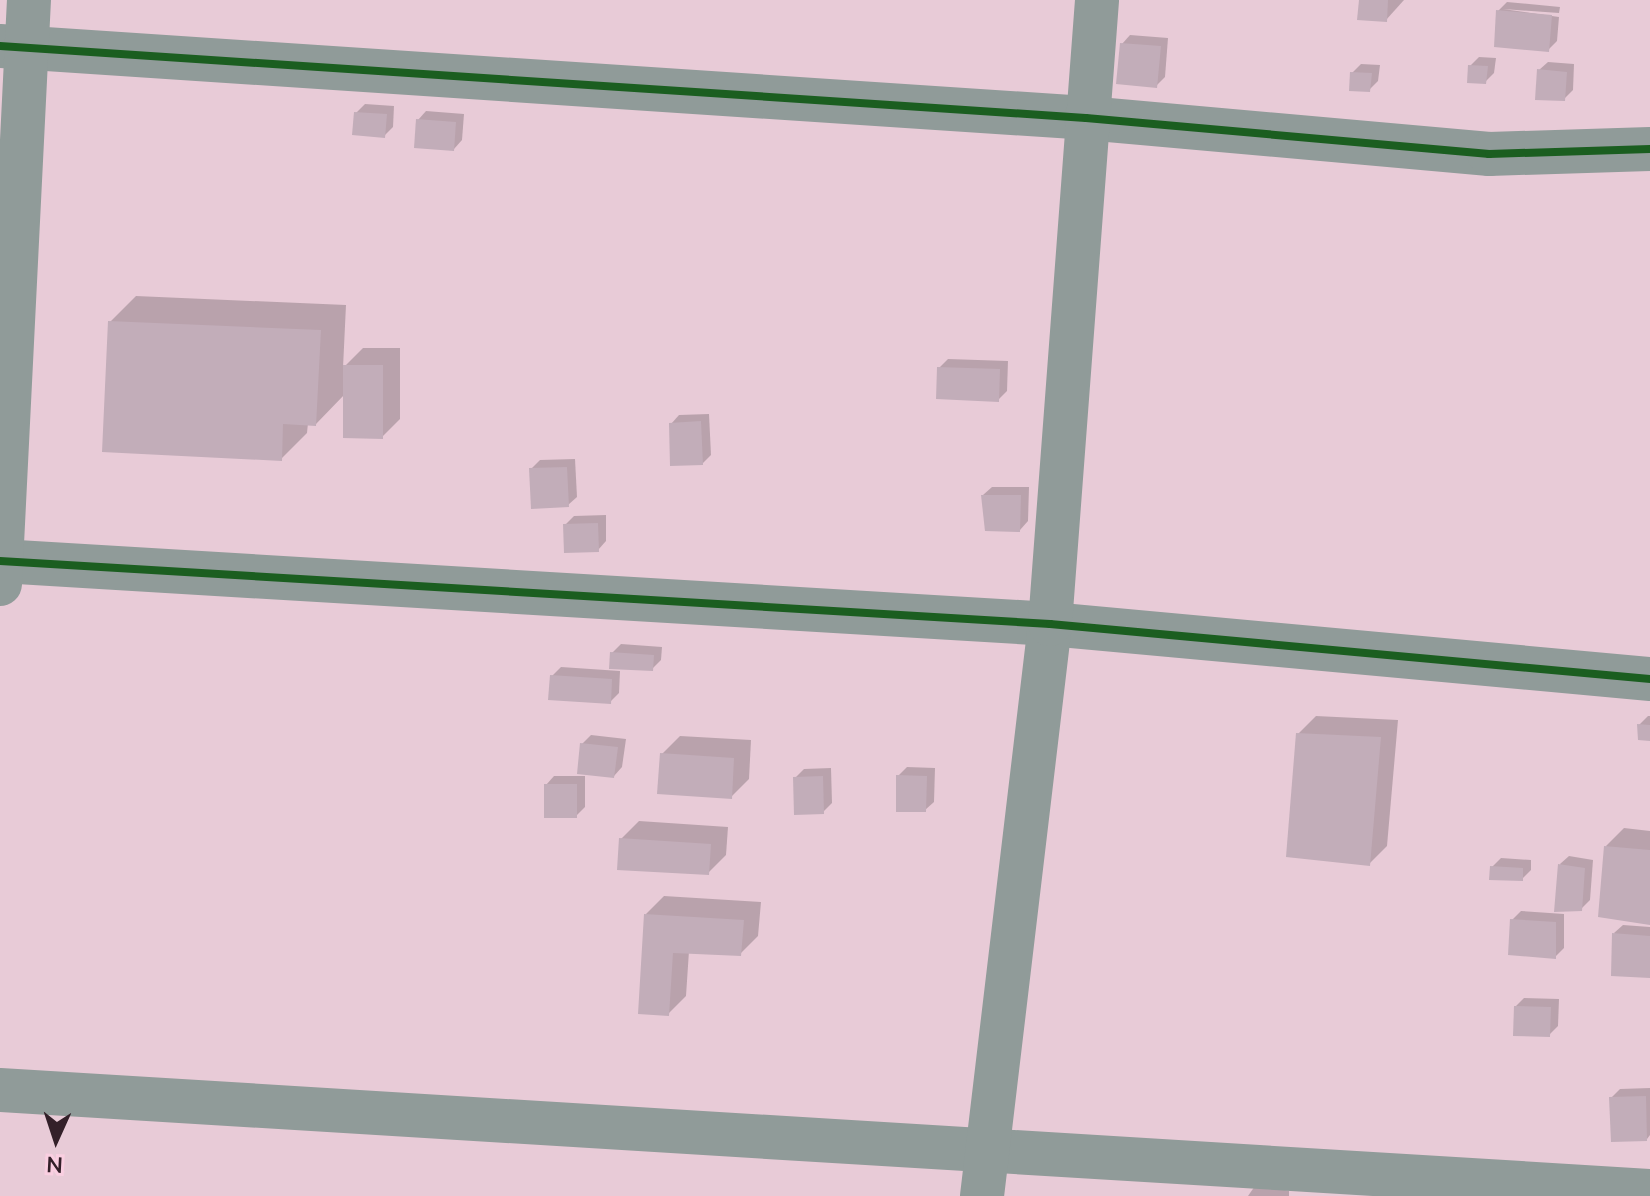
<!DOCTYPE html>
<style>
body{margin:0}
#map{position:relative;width:1650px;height:1196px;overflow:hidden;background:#e8cbd7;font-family:"Nunito Sans",sans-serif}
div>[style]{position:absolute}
.shadow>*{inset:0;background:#0003}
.building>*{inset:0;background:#c2adb9}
.minor>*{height:44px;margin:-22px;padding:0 22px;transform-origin:22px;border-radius:22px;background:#909b99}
.cycleway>*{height:8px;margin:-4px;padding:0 4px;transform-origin:4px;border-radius:4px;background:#1b5e20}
span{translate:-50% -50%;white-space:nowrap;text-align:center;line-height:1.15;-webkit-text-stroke:8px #facfe1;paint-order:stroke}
.north{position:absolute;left:16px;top:1100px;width:80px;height:80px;-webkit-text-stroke:6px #facfe1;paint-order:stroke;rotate:183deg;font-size:22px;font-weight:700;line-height:32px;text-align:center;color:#332029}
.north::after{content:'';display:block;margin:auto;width:28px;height:36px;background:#332029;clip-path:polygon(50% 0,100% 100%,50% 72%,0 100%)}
</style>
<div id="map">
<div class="shadow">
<div style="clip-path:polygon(1361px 0,1404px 0,1386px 20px)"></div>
<div style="clip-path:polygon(1507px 2px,1560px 7px,1559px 13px,1503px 9px,1559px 17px,1557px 41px,1548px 50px,1498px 11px)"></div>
<div style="clip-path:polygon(1130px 35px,1168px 38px,1165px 77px,1156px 86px,1122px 44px)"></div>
<div style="clip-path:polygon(1479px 57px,1496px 58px,1494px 73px,1485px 82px,1470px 66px)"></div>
<div style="clip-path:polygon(1548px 62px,1574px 64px,1573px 90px,1564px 99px,1539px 70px)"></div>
<div style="clip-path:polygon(1361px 64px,1380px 65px,1378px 81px,1369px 90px,1352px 73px)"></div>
<div style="clip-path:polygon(365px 104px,394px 106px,393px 127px,384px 136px,356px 113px)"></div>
<div style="clip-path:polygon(426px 111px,464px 114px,462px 140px,454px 149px,418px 120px)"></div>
<div style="clip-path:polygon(136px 296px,346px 305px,343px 368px,363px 348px,400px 348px,400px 419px,382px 437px,345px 394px,316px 424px,308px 423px,307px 433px,281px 459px,110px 322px)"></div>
<div style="clip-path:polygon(948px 359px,1008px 361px,1007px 391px,998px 400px,939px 368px)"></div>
<div style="clip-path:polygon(709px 414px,711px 455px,702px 464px,671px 424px,679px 415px)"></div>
<div style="clip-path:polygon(575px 459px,577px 497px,568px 505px,531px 469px,540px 460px)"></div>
<div style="clip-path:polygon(992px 487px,1029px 487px,1028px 521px,1020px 530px,983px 495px)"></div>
<div style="clip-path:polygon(606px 515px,606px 541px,598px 550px,565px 525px,574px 516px)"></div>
<div style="clip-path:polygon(621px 644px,662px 647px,661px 660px,652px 669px,612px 653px)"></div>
<div style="clip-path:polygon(561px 667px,620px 671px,619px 693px,610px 702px,552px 676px)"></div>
<div style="clip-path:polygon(1316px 716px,1398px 720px,1387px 846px,1369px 864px,1298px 734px)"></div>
<div style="clip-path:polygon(1648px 716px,1650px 716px,1650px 739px,1639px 725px)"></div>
<div style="clip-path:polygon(591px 735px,626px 739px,622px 767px,614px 776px,582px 744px)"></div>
<div style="clip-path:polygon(680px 736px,751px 740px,749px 779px,731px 797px,662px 754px)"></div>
<div style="clip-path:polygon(907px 767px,935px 768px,934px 802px,925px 810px,898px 776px)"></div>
<div style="clip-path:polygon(831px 768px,832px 803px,823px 812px,795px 778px,804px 769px)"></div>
<div style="clip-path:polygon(554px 776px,585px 776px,585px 807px,576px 816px,546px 785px)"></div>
<div style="clip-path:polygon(639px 821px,728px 827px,726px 855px,708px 873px,621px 839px)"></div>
<div style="clip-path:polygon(1624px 828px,1650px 831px,1650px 923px,1606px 846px)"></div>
<div style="clip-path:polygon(1569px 856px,1593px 860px,1590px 900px,1581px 909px,1560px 864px)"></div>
<div style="clip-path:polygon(1501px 858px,1531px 860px,1531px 870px,1522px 879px,1492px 867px)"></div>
<div style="clip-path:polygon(664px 896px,761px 902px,758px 936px,740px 954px,689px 951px,686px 996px,668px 1014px,646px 914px)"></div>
<div style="clip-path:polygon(1521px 911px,1564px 914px,1564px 948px,1555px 957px,1512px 920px)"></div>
<div style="clip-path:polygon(1623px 925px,1650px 927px,1650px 976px,1614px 933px)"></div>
<div style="clip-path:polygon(1524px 998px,1559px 999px,1558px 1026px,1549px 1035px,1516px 1006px)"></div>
<div style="clip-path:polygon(1650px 1088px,1650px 1135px,1647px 1139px,1611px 1098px,1620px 1089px)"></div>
<div style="clip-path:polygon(1257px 1183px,1289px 1191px,1289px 1196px,1248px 1196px)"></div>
</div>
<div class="building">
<div style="clip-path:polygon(1359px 0,1388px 0,1387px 22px,1357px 20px)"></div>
<div style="clip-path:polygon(1496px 10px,1552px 15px,1549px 52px,1494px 47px)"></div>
<div style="clip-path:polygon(1120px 43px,1161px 46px,1157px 88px,1116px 84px)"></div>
<div style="clip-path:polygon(1468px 65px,1488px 66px,1486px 84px,1467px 83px)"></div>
<div style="clip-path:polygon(1537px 69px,1567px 72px,1565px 101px,1535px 100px)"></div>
<div style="clip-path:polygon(1350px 72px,1372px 73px,1370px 92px,1349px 91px)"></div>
<div style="clip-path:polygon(354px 112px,387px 114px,385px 138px,352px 135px)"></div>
<div style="clip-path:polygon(416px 119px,456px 122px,454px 151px,414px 148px)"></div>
<div style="clip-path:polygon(108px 321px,321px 330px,316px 426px,283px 424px,282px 461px,102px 452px)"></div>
<div style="clip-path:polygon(343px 365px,383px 365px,383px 439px,343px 438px)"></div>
<div style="clip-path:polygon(937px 367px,1000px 369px,999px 402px,936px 399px)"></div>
<div style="clip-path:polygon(701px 421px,703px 465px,670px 466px,669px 423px)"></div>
<div style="clip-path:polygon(567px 467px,569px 507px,531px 509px,529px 468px)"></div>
<div style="clip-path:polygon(981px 495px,1021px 495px,1020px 532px,985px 531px)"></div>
<div style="clip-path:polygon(598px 523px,599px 552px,564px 553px,563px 524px)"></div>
<div style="clip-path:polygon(610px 652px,654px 655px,653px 671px,609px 669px)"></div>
<div style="clip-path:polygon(550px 675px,612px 679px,611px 704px,548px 700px)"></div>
<div style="clip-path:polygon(1637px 724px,1650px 725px,1650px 741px,1638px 740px)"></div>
<div style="clip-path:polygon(1296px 733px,1381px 737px,1370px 866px,1286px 857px)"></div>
<div style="clip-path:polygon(580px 743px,618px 747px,614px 778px,577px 774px)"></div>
<div style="clip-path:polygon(660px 753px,734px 758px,732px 799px,657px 794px)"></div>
<div style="clip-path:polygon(896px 775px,927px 776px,926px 812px,896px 812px)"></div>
<div style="clip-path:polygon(823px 776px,824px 814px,794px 815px,793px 777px)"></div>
<div style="clip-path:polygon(544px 784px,577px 784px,577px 818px,544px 818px)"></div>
<div style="clip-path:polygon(619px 838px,711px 844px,709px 875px,617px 870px)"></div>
<div style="clip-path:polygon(1604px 846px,1650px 850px,1650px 925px,1598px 917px)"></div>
<div style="clip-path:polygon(1558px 864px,1585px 868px,1582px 911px,1554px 912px)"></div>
<div style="clip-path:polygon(1490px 866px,1523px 868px,1523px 881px,1489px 880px)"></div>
<div style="clip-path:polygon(644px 914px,744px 920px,741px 956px,673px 953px,669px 1016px,638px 1014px)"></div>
<div style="clip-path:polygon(1510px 919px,1556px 922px,1556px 959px,1508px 955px)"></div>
<div style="clip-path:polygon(1612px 933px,1650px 936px,1650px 978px,1611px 976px)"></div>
<div style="clip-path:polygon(1514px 1006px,1551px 1007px,1550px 1037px,1513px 1036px)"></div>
<div style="clip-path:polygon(1646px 1096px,1647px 1141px,1611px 1142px,1609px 1097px)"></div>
</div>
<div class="minor">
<div style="left:0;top:46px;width:1088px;rotate:3.79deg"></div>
<div style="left:1086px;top:118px;width:405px;rotate:5.1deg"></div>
<div style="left:1489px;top:154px;width:161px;rotate:-1.8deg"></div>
<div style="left:0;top:561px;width:1052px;rotate:3.43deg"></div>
<div style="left:1050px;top:624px;width:603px;rotate:5.24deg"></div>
<div style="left:0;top:584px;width:585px;rotate:-87.16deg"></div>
<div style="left:0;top:1090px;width:1653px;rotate:3.5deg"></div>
<div style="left:982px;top:1196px;width:576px;rotate:-83.22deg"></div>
<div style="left:1050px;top:624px;width:626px;rotate:-85.69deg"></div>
</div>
<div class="cycleway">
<div style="left:0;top:46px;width:1088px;rotate:3.79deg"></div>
<div style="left:1086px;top:118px;width:405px;rotate:5.1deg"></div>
<div style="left:1489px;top:154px;width:161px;rotate:-1.8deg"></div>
<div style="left:0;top:561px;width:1052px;rotate:3.43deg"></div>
<div style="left:1050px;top:624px;width:603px;rotate:5.24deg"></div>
</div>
<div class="north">N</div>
</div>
